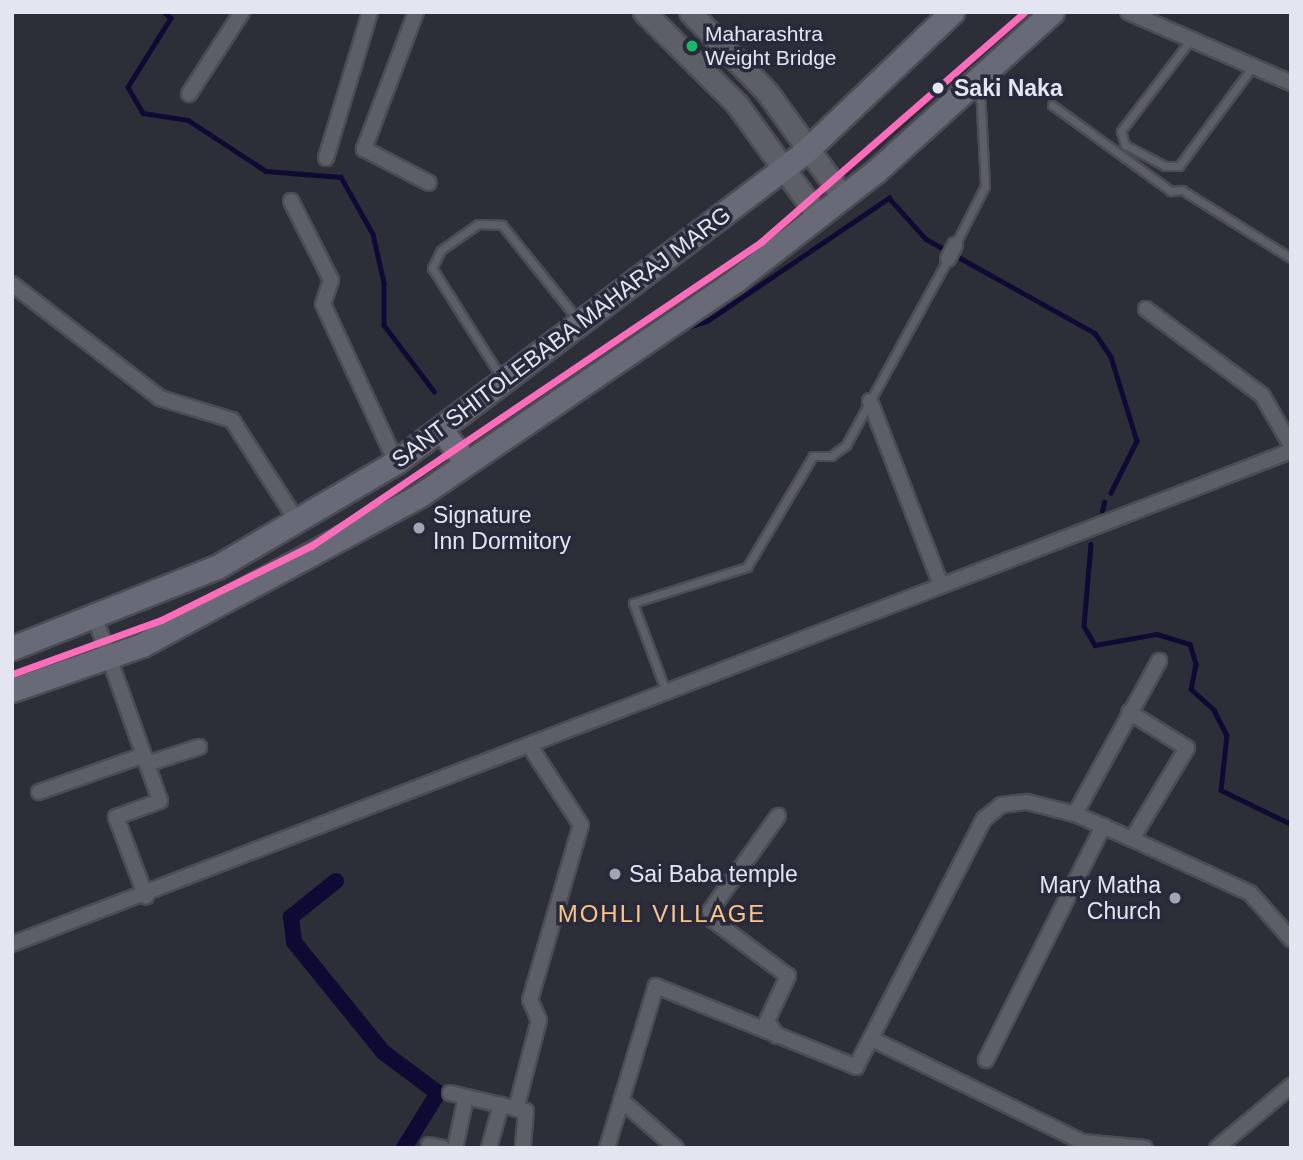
<!DOCTYPE html>
<style>
body{margin:0}
#map{position:relative;width:1303px;height:1160px;overflow:hidden;background:#2c2e38;font-family:Arial,sans-serif}
div>[style]{position:absolute}
.stream>*{height:4.5px;margin:-2.25px;padding:0 2.25px;transform-origin:2.25px;border-radius:2.25px;background:#0f0a33}
.canal>*{height:16px;margin:-8px;padding:0 8px;transform-origin:8px;border-radius:8px;background:#0f0a33}
.roads{filter:drop-shadow(2px 0 #4b4c55) drop-shadow(-2px 0 #4b4c55) drop-shadow(0 2px #4b4c55) drop-shadow(0 -2px #4b4c55)}
.lane>*{height:7px;margin:-3.5px;padding:0 3.5px;transform-origin:3.5px;border-radius:3.5px;background:#5d5f66}
.street>*{height:14px;margin:-7px;padding:0 7px;transform-origin:7px;border-radius:7px;background:#5d5f66}
.secondary>*{height:21px;margin:-10.5px;padding:0 10.5px;transform-origin:10.5px;border-radius:10.5px;background:#5d5f66}
.primary>*{height:23px;margin:-11.5px;padding:0 11.5px;transform-origin:11.5px;border-radius:11.5px;background:#686a77}
.metro-1>*{height:7px;margin:-3.5px;padding:0 3.5px;transform-origin:3.5px;border-radius:3.5px;background:#fb6dba}
.dots>*{width:19px;height:19px;translate:-50% -50%;box-sizing:border-box;border:4px solid #282a3c;border-radius:50%}
span{translate:-50% -50%;white-space:nowrap;text-align:center;line-height:1.15;-webkit-text-stroke:7px #282a3c;paint-order:stroke}
.bus-label{font-size:21px;color:#e3e5f1}
.left{translate:0 -50%;text-align:left}
.stop-label{font-size:23px;color:#e3e5f1;font-weight:700}
.street-label{font-size:23px;color:#e3e5f1}
.poi-label{font-size:23px;color:#e3e5f1}
.right{translate:-100% -50%;text-align:right}
.neighbourhood-label{font-size:24px;color:#fbc587;letter-spacing:2px}
.frame{position:absolute;inset:0;border:14px solid #e3e5f1;pointer-events:none}
</style>
<div id="map">
<div class="stream">
<div style="left:164px;top:12px;width:9px;rotate:41deg"></div>
<div style="left:171px;top:18px;width:81px;rotate:121.9deg"></div>
<div style="left:128px;top:87px;width:30px;rotate:60deg"></div>
<div style="left:143px;top:113px;width:46px;rotate:8.8deg"></div>
<div style="left:188px;top:120px;width:93px;rotate:33.2deg"></div>
<div style="left:266px;top:171px;width:75px;rotate:4.6deg"></div>
<div style="left:341px;top:177px;width:65px;rotate:60.7deg"></div>
<div style="left:373px;top:234px;width:50px;rotate:77.3deg"></div>
<div style="left:384px;top:283px;width:42px;rotate:90deg"></div>
<div style="left:384px;top:325px;width:83px;rotate:52.9deg"></div>
<div style="left:682px;top:329px;width:26px;rotate:-18deg"></div>
<div style="left:707px;top:321px;width:220px;rotate:-34.1deg"></div>
<div style="left:889px;top:198px;width:55px;rotate:47.9deg"></div>
<div style="left:926px;top:239px;width:193px;rotate:29.1deg"></div>
<div style="left:1095px;top:333px;width:29px;rotate:56deg"></div>
<div style="left:1111px;top:357px;width:88px;rotate:72.8deg"></div>
<div style="left:1137px;top:441px;width:58px;rotate:116.6deg"></div>
<div style="left:1102px;top:511px;width:9px;rotate:-77deg"></div>
<div style="left:1091px;top:544px;width:82px;rotate:94.9deg"></div>
<div style="left:1084px;top:626px;width:22px;rotate:60deg"></div>
<div style="left:1095px;top:645px;width:63px;rotate:-10.1deg"></div>
<div style="left:1157px;top:634px;width:34px;rotate:17deg"></div>
<div style="left:1190px;top:644px;width:21px;rotate:73deg"></div>
<div style="left:1196px;top:664px;width:25px;rotate:101deg"></div>
<div style="left:1191px;top:689px;width:31px;rotate:42deg"></div>
<div style="left:1214px;top:710px;width:28px;rotate:63deg"></div>
<div style="left:1227px;top:735px;width:55px;rotate:96.2deg"></div>
<div style="left:1221px;top:790px;width:78px;rotate:25.9deg"></div>
</div>
<div class="canal">
<div style="left:336px;top:881px;width:58px;rotate:141.3deg"></div>
<div style="left:291px;top:917px;width:25px;rotate:83deg"></div>
<div style="left:294px;top:942px;width:141px;rotate:51deg"></div>
<div style="left:383px;top:1052px;width:69px;rotate:36.7deg"></div>
<div style="left:438px;top:1093px;width:65px;rotate:121.7deg"></div>
</div>
<div class="roads">
<div class="lane">
<div style="left:1188px;top:43px;width:111px;rotate:127.3deg"></div>
<div style="left:1121px;top:131px;width:15px;rotate:74deg"></div>
<div style="left:1125px;top:145px;width:45px;rotate:27.7deg"></div>
<div style="left:1165px;top:166px;width:14px"></div>
<div style="left:1179px;top:166px;width:119px;rotate:-53.5deg"></div>
<div style="left:1052px;top:105px;width:147px;rotate:35.9deg"></div>
<div style="left:1171px;top:191px;width:11px;rotate:-5deg"></div>
<div style="left:1182px;top:190px;width:128px;rotate:32deg"></div>
<div style="left:955px;top:245px;width:66px;rotate:-63deg"></div>
<div style="left:985px;top:186px;width:100px;rotate:-92.9deg"></div>
<div style="left:501px;top:377px;width:129px;rotate:-122.3deg"></div>
<div style="left:432px;top:268px;width:20px;rotate:-63deg"></div>
<div style="left:441px;top:250px;width:45px;rotate:-35.1deg"></div>
<div style="left:478px;top:224px;width:24px;rotate:2deg"></div>
<div style="left:502px;top:225px;width:122px;rotate:51.3deg"></div>
<div style="left:665px;top:689px;width:92px;rotate:-110.4deg"></div>
<div style="left:633px;top:603px;width:120px;rotate:-17.5deg"></div>
<div style="left:747px;top:567px;width:129px;rotate:-59.3deg"></div>
<div style="left:813px;top:456px;width:18px"></div>
<div style="left:831px;top:456px;width:19px;rotate:-36deg"></div>
<div style="left:846px;top:445px;width:212px;rotate:-61.3deg"></div>
</div>
<div class="street">
<div style="left:416px;top:12px;width:147px;rotate:110.8deg"></div>
<div style="left:364px;top:149px;width:73px;rotate:27.6deg"></div>
<div style="left:1128px;top:12px;width:178px;rotate:23.5deg"></div>
<div style="left:189px;top:94px;width:98px;rotate:-57.1deg"></div>
<div style="left:326px;top:158px;width:152px;rotate:-73.2deg"></div>
<div style="left:291px;top:201px;width:89px;rotate:63.1deg"></div>
<div style="left:331px;top:280px;width:25px;rotate:108deg"></div>
<div style="left:323px;top:304px;width:174px;rotate:65.2deg"></div>
<div style="left:948px;top:259px;width:16px;rotate:-63deg"></div>
<div style="left:12px;top:284px;width:187px;rotate:37.6deg"></div>
<div style="left:160px;top:398px;width:75px;rotate:17deg"></div>
<div style="left:232px;top:420px;width:120px;rotate:57.2deg"></div>
<div style="left:1146px;top:309px;width:144px;rotate:36.6deg"></div>
<div style="left:1262px;top:395px;width:58px;rotate:59.9deg"></div>
<div style="left:870px;top:401px;width:197px;rotate:68.9deg"></div>
<div style="left:95px;top:618px;width:194px;rotate:70.4deg"></div>
<div style="left:160px;top:801px;width:47px;rotate:160deg"></div>
<div style="left:116px;top:817px;width:85px;rotate:69.4deg"></div>
<div style="left:147px;top:764px;width:55px;rotate:-18.1deg"></div>
<div style="left:39px;top:792px;width:111px;rotate:-19.4deg"></div>
<div style="left:1075px;top:814px;width:62px;rotate:23.7deg"></div>
<div style="left:1132px;top:839px;width:106px;rotate:-58.9deg"></div>
<div style="left:1187px;top:748px;width:68px;rotate:-148.2deg"></div>
<div style="left:1132px;top:839px;width:130px;rotate:24.6deg"></div>
<div style="left:1250px;top:893px;width:62px;rotate:48.3deg"></div>
<div style="left:12px;top:944px;width:1371px;rotate:-21.08deg"></div>
<div style="left:777px;top:1036px;width:18px;rotate:-124deg"></div>
<div style="left:767px;top:1021px;width:50px;rotate:-65deg"></div>
<div style="left:788px;top:976px;width:94px;rotate:-143.3deg"></div>
<div style="left:713px;top:920px;width:9px;rotate:-108deg"></div>
<div style="left:710px;top:911px;width:117px;rotate:-54.4deg"></div>
<div style="left:874px;top:1040px;width:232px;rotate:26.1deg"></div>
<div style="left:1082px;top:1142px;width:63px;rotate:5.4deg"></div>
<div style="left:986px;top:1060px;width:262px;rotate:-63.4deg"></div>
<div style="left:450px;top:1093px;width:78px;rotate:13.3deg"></div>
<div style="left:526px;top:1111px;width:37px;rotate:95deg"></div>
<div style="left:621px;top:1100px;width:73px;rotate:41.1deg"></div>
<div style="left:516px;top:1109px;width:92px;rotate:-75.5deg"></div>
<div style="left:539px;top:1020px;width:22px;rotate:-114deg"></div>
<div style="left:530px;top:1000px;width:182px;rotate:-73.8deg"></div>
<div style="left:581px;top:825px;width:95px;rotate:-123deg"></div>
<div style="left:429px;top:1145px;width:14px;rotate:12deg"></div>
<div style="left:455px;top:1148px;width:52px;rotate:-77.8deg"></div>
<div style="left:489px;top:1148px;width:45px;rotate:-74.4deg"></div>
<div style="left:607px;top:1148px;width:169px;rotate:-73.2deg"></div>
<div style="left:656px;top:986px;width:216px;rotate:22deg"></div>
<div style="left:856px;top:1067px;width:279px;rotate:-62.7deg"></div>
<div style="left:984px;top:819px;width:22px;rotate:-39deg"></div>
<div style="left:1001px;top:805px;width:26px;rotate:-7deg"></div>
<div style="left:1027px;top:802px;width:49px;rotate:14deg"></div>
<div style="left:1075px;top:814px;width:175px;rotate:-61.2deg"></div>
<div style="left:1217px;top:1148px;width:97px;rotate:-40deg"></div>
</div>
<div class="secondary">
<div style="left:644px;top:12px;width:129px;rotate:44.7deg"></div>
<div style="left:736px;top:103px;width:140px;rotate:54deg"></div>
<div style="left:690px;top:12px;width:111px;rotate:46.1deg"></div>
<div style="left:767px;top:92px;width:130px;rotate:54.1deg"></div>
</div>
<div class="primary">
<div style="left:441px;top:430px;width:42px;rotate:51.8deg"></div>
<div style="left:12px;top:648px;width:220px;rotate:-21.6deg"></div>
<div style="left:217px;top:567px;width:208px;rotate:-30.4deg"></div>
<div style="left:396px;top:462px;width:513px;rotate:-37.16deg"></div>
<div style="left:805px;top:152px;width:203px;rotate:-43.6deg"></div>
<div style="left:12px;top:690px;width:138px;rotate:-19.1deg"></div>
<div style="left:142px;top:645px;width:316px;rotate:-28.3deg"></div>
<div style="left:420px;top:495px;width:382px;rotate:-34.2deg"></div>
<div style="left:736px;top:280px;width:177px;rotate:-37.9deg"></div>
<div style="left:876px;top:171px;width:237px;rotate:-42.1deg"></div>
</div>
</div>
<div class="metro-1">
<div style="left:12px;top:674px;width:158px;rotate:-19.9deg"></div>
<div style="left:161px;top:620px;width:167px;rotate:-26.3deg"></div>
<div style="left:311px;top:546px;width:543px;rotate:-34.04deg"></div>
<div style="left:761px;top:242px;width:350px;rotate:-41.1deg"></div>
</div>
<div class="dots">
<div style="left:692px;top:46px;background:#1ab867"></div>
<div style="left:938px;top:88px;background:#e3e5f1"></div>
<div style="left:419px;top:528px;background:#a3a5b0"></div>
<div style="left:615px;top:874px;background:#a3a5b0"></div>
<div style="left:1175px;top:898px;background:#a3a5b0"></div>
</div>
<div class="bus-label">
<span class="left" style="left:705px;top:46px">Maharashtra<br>Weight Bridge</span>
</div>
<div class="stop-label">
<span class="left" style="left:954px;top:88px">Saki Naka</span>
</div>
<div class="street-label">
<span style="left:561px;top:337px;rotate:-37deg">SANT SHITOLEBABA MAHARAJ MARG</span>
</div>
<div class="poi-label">
<span class="left" style="left:433px;top:528px">Signature<br>Inn Dormitory</span>
<span class="left" style="left:629px;top:874px">Sai Baba temple</span>
<span class="right" style="left:1161px;top:898px">Mary Matha<br>Church</span>
</div>
<div class="neighbourhood-label">
<span style="left:662px;top:914px">MOHLI VILLAGE</span>
</div>
<div class="frame"></div>
</div>
